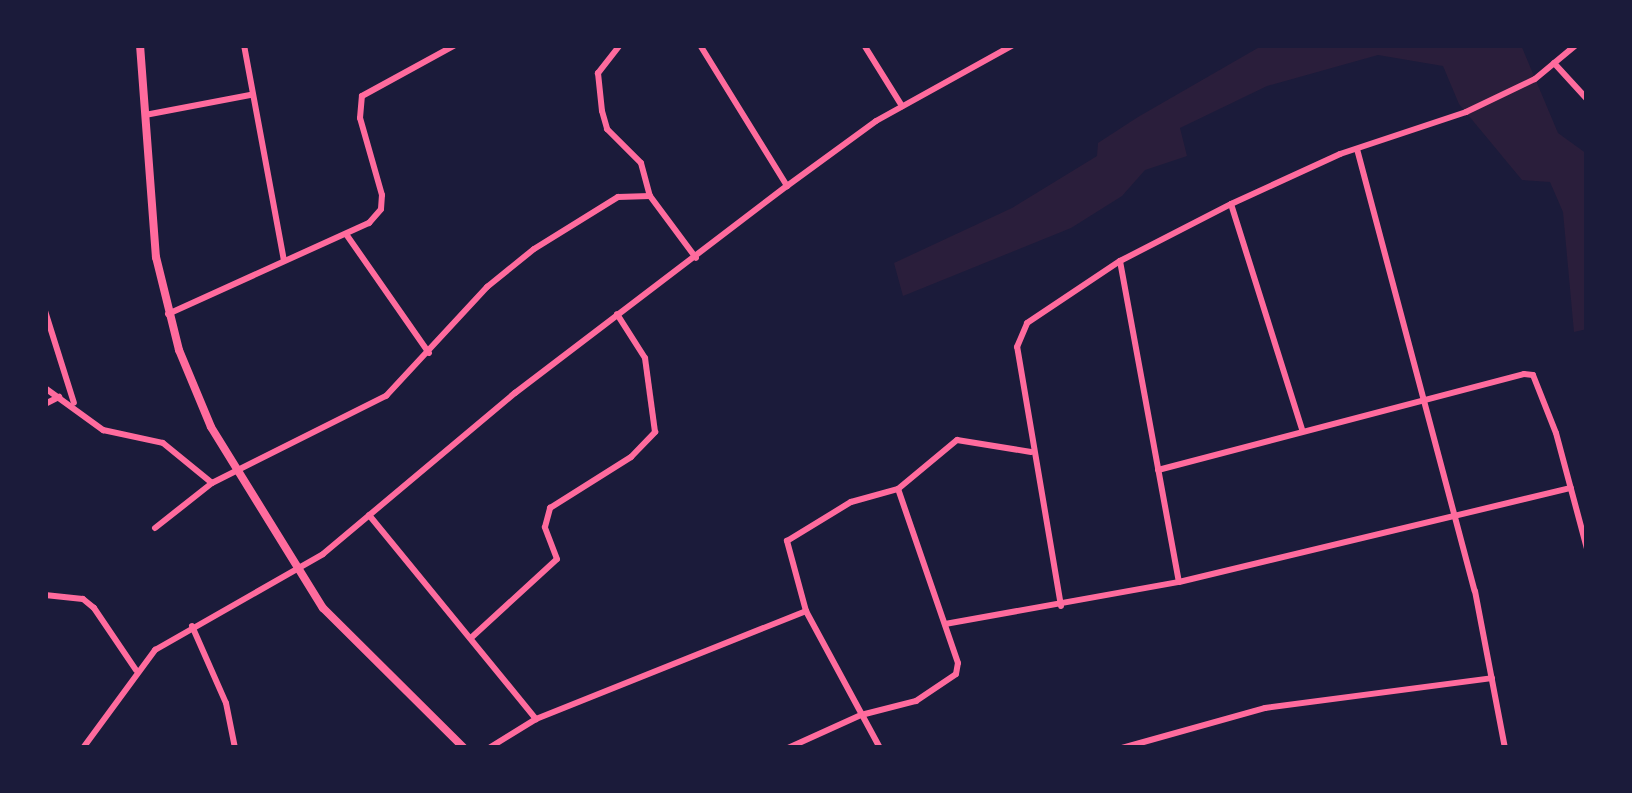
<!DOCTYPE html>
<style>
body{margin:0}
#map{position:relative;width:1632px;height:793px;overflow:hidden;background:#1b1b3a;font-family:Manrope,sans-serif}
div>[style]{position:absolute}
.green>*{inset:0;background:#2a1e3b}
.minor>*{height:6px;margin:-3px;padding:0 3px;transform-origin:3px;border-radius:3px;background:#ff6b9d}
.tertiary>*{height:8px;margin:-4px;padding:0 4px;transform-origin:4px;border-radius:4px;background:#ff6b9d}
span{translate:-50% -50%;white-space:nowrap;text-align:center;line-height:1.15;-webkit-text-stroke:8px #1b1b3a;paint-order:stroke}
.frame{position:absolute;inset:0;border:48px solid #1b1b3a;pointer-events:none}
</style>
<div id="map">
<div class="green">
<div style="clip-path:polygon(1263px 45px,1521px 45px,1558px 133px,1587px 154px,1587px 329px,1574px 332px,1563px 212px,1550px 182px,1522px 180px,1459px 104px,1443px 66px,1378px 55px,1267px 86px,1180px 128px,1187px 156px,1145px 170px,1122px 196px,1071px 228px,903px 296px,894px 263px,1012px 208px,1097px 156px,1098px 143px,1138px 117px)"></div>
</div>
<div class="minor">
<div style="left:244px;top:45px;width:219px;rotate:79.5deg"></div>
<div style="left:620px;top:45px;width:36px;rotate:128deg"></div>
<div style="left:598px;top:73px;width:38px;rotate:84deg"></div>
<div style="left:602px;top:111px;width:19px;rotate:74deg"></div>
<div style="left:607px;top:129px;width:48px;rotate:45deg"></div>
<div style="left:641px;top:163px;width:34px;rotate:75deg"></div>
<div style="left:700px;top:45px;width:166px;rotate:58.3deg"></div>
<div style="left:864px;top:45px;width:72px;rotate:58.1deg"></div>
<div style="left:1554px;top:63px;width:49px;rotate:47.5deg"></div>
<div style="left:145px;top:115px;width:107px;rotate:-10.8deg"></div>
<div style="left:1357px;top:149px;width:457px;rotate:75.1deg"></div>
<div style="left:1475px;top:591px;width:160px;rotate:79.2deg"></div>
<div style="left:1231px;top:204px;width:236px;rotate:72.5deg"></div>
<div style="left:346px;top:234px;width:145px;rotate:55.1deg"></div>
<div style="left:1120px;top:261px;width:326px;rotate:79.6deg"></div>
<div style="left:45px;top:311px;width:96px;rotate:72.5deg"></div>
<div style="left:168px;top:314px;width:221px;rotate:-24.4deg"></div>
<div style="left:369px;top:223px;width:18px;rotate:-49deg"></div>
<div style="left:381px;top:209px;width:14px;rotate:-86deg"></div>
<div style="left:382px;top:195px;width:80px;rotate:-105.9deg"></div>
<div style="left:360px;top:118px;width:22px;rotate:-85deg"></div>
<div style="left:362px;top:96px;width:106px;rotate:-28.7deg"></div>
<div style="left:45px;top:388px;width:72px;rotate:35.9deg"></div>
<div style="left:103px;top:430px;width:61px;rotate:12.2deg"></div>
<div style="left:163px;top:443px;width:63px;rotate:39.2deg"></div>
<div style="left:212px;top:483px;width:195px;rotate:-26.6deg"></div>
<div style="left:386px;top:396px;width:149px;rotate:-47.2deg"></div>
<div style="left:487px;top:287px;width:60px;rotate:-39deg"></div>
<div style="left:534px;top:249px;width:99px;rotate:-31.8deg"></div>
<div style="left:618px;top:197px;width:32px;rotate:-2deg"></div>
<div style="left:650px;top:196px;width:77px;rotate:53.4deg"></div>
<div style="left:45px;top:404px;width:16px;rotate:-27deg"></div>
<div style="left:1158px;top:470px;width:378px;rotate:-14.7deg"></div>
<div style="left:1524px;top:374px;width:9px;rotate:6deg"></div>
<div style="left:1533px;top:375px;width:62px;rotate:68.4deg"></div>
<div style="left:1556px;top:433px;width:120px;rotate:75deg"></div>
<div style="left:369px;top:515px;width:264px;rotate:50.7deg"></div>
<div style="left:155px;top:528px;width:73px;rotate:-38.3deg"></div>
<div style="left:45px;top:595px;width:38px;rotate:6deg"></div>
<div style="left:83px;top:599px;width:14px;rotate:39deg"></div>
<div style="left:94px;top:608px;width:75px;rotate:55.9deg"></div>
<div style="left:1061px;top:606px;width:263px;rotate:-99.6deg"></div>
<div style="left:1017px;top:347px;width:26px;rotate:-67deg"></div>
<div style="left:1027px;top:323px;width:112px;rotate:-33.7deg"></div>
<div style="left:1120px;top:261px;width:125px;rotate:-27.2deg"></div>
<div style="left:1231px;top:204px;width:120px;rotate:-24.6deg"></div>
<div style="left:1340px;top:154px;width:133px;rotate:-18.4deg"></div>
<div style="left:1466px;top:112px;width:76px;rotate:-25.6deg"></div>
<div style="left:1535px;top:79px;width:53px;rotate:-39.7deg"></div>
<div style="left:945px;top:624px;width:238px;rotate:-10.2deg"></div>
<div style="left:1179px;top:582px;width:403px;rotate:-13.5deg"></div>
<div style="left:192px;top:626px;width:84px;rotate:66.2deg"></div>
<div style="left:226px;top:703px;width:46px;rotate:78.7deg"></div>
<div style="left:472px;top:637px;width:115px;rotate:-42.5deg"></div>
<div style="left:557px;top:559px;width:34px;rotate:-111deg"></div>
<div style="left:545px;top:527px;width:20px;rotate:-75deg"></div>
<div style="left:550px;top:508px;width:96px;rotate:-32.2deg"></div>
<div style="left:631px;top:457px;width:35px;rotate:-46deg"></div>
<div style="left:655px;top:432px;width:75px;rotate:-97.7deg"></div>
<div style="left:645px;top:358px;width:52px;rotate:-122.5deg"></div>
<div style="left:83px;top:748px;width:122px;rotate:-53.7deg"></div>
<div style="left:155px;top:650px;width:193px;rotate:-29.7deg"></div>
<div style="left:323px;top:554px;width:251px;rotate:-40deg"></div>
<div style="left:515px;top:393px;width:342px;rotate:-37.3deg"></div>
<div style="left:787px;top:186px;width:110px;rotate:-36.1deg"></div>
<div style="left:876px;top:121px;width:157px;rotate:-29deg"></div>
<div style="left:489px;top:748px;width:55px;rotate:-31.7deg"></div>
<div style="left:536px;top:719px;width:291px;rotate:-21.8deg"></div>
<div style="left:788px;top:748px;width:80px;rotate:-24.3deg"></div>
<div style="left:861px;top:715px;width:57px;rotate:-14.3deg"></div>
<div style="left:916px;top:701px;width:48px;rotate:-34deg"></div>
<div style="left:956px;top:674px;width:11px;rotate:-80deg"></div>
<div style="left:958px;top:663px;width:184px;rotate:-109deg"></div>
<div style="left:880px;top:748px;width:156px;rotate:-118.4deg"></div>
<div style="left:806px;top:611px;width:73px;rotate:-105.2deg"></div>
<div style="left:787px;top:541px;width:75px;rotate:-31.4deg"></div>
<div style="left:851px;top:502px;width:49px;rotate:-15.5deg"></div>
<div style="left:898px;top:489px;width:77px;rotate:-39.7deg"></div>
<div style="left:957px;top:440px;width:75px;rotate:9.2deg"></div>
<div style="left:1122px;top:748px;width:148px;rotate:-15.6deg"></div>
<div style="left:1265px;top:708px;width:229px;rotate:-7.5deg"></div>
</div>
<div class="tertiary">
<div style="left:140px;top:45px;width:213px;rotate:85.7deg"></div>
<div style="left:156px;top:257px;width:96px;rotate:76.1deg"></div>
<div style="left:179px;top:350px;width:83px;rotate:67.4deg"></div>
<div style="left:211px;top:427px;width:213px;rotate:58.3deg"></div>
<div style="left:323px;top:608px;width:199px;rotate:44.8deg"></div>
</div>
<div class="frame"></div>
</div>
